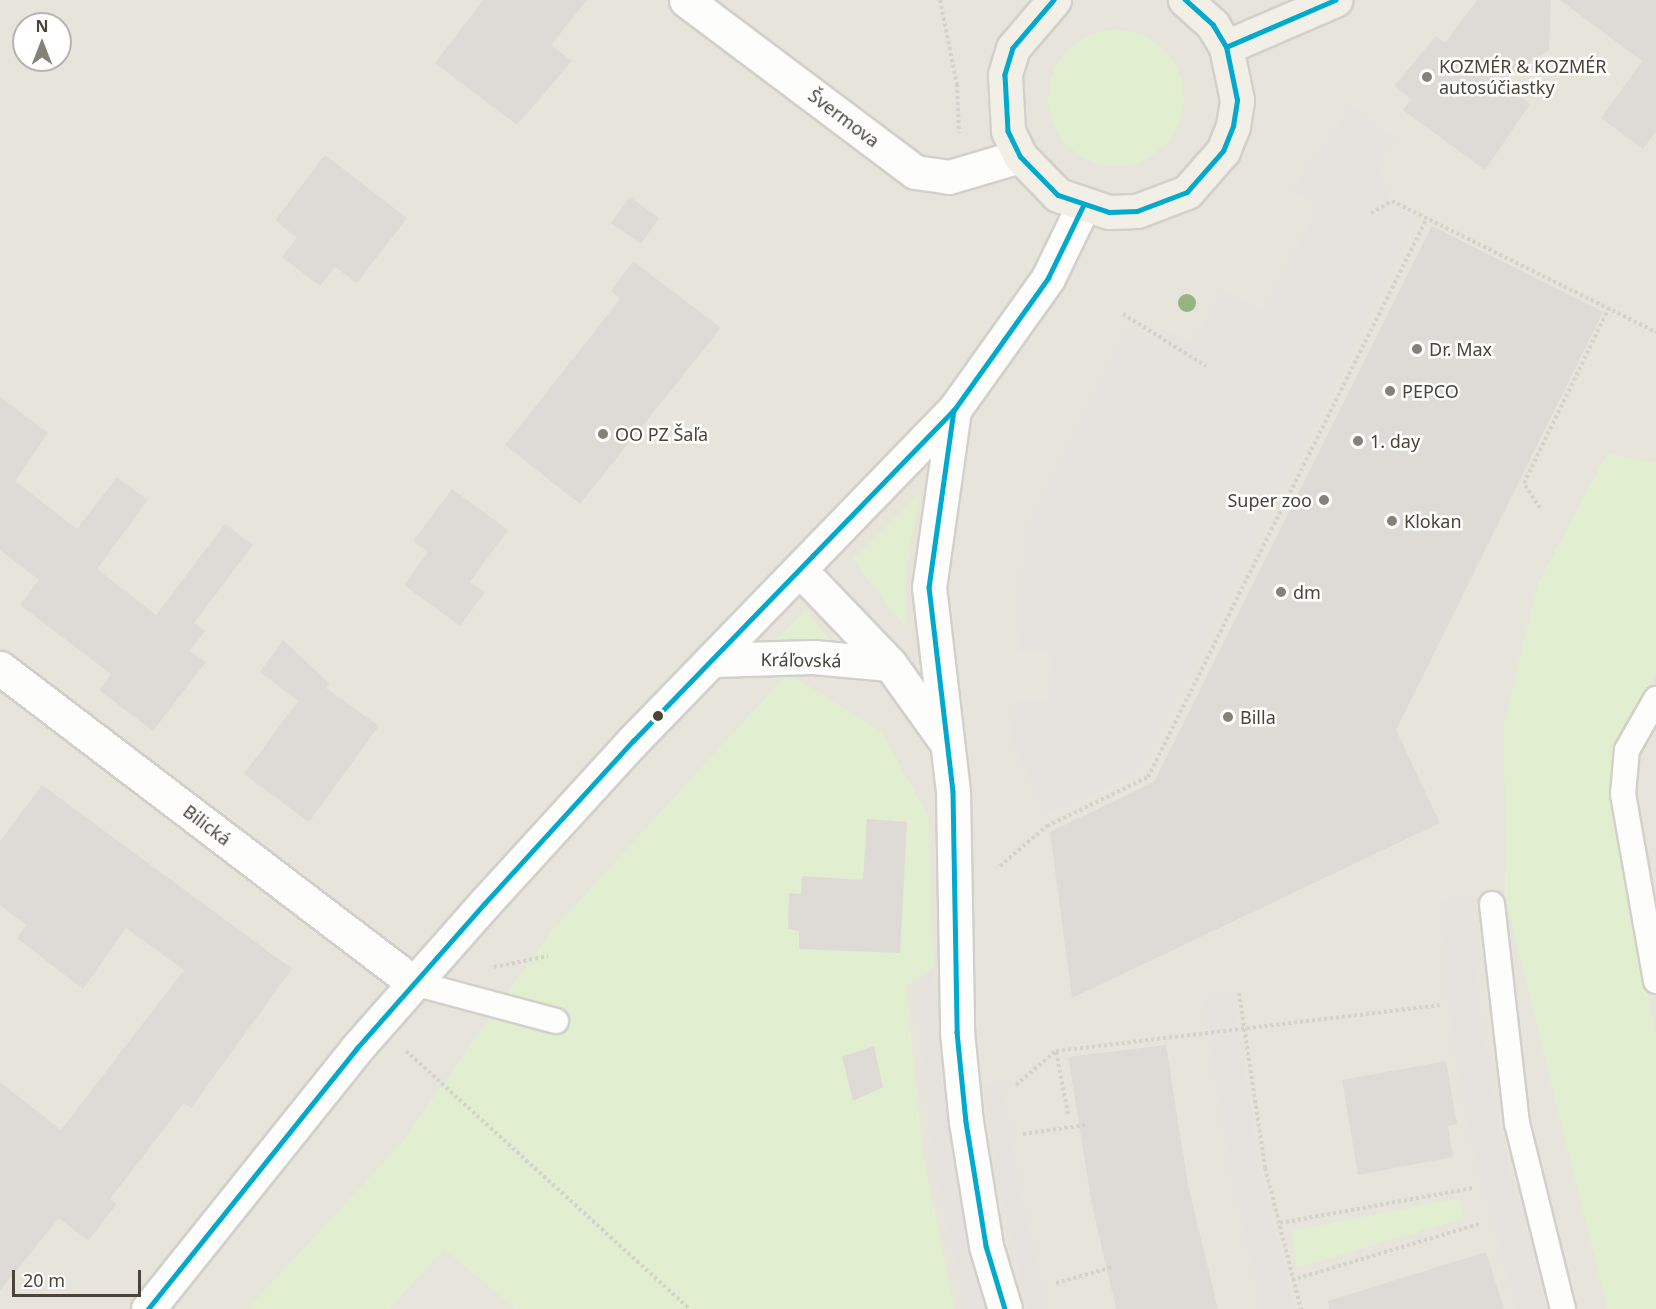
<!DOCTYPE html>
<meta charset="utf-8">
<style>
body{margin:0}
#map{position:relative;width:1656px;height:1309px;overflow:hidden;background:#f4f2ee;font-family:"Noto Sans",sans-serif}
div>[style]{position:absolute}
.residential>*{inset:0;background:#e7e4dc}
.green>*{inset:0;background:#e1eecf}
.round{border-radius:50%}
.parking>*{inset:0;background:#e6e3df}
.building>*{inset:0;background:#dedbd6}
.path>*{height:4px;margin-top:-2px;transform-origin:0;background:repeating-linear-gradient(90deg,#d3d2cc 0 3px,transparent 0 6px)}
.roads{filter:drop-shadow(2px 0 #d2d0cb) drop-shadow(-2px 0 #d2d0cb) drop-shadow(0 2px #d2d0cb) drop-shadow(0 -2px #d2d0cb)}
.lane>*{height:24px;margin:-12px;padding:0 12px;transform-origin:12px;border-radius:12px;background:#fdfdfc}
.street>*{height:33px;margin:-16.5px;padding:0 16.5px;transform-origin:16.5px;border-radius:16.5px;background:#fdfdfc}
.primary>*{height:33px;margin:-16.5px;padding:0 16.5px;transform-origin:16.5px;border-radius:16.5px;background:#f2efe6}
.bus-1>*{height:4.5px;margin:-2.25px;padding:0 2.25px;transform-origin:2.25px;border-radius:2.25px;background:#00a9ce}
.trees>*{width:18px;height:18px;margin:-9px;border-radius:50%;background:#96b382}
.dots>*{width:16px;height:16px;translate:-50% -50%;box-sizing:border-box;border:3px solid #fff;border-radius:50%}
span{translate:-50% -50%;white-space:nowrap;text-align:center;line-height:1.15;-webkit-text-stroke:5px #fff;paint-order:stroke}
.poi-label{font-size:18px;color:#4b4439}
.left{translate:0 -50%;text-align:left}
.right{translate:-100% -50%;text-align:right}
.street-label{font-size:18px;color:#4b4439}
.north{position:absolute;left:12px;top:12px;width:60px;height:60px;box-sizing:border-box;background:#fff;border:2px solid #b7b4b0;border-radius:50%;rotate:0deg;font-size:16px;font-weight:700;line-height:24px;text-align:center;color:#4b4439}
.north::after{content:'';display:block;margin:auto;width:21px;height:27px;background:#868178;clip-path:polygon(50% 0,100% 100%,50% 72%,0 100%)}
.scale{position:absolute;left:12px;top:1270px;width:129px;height:27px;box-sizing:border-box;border:3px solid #4b4439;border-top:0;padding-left:8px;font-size:18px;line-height:21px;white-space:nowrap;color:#4b4439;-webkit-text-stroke:4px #fff;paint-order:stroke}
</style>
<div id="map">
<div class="residential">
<div style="clip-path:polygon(evenodd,0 0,1656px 0,1656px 1309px,0 1309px,0 0,24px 24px,60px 24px,60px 60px,24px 60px,24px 24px)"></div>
</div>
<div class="green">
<div class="round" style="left:1048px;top:30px;width:136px;height:136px"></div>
<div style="clip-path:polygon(1607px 454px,1656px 463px,1656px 671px,1614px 753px,1613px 808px,1656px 1037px,1656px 1309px,1607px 1309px,1505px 897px,1504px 724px,1538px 583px)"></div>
<div style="clip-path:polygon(920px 493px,907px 565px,905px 628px,853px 559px)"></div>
<div style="clip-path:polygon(805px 610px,836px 647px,772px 644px)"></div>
<div style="clip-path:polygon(788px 673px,881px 731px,929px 818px,933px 967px,906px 986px,923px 1155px,955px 1309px,515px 1309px,444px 1249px,389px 1309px,247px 1309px,399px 1146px,550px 933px)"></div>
<div style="clip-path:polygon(1459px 1198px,1464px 1218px,1297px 1268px,1291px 1231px)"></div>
</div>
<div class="parking">
<div style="clip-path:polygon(1352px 105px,1396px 139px,1379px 163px,1391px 196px,1388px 204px,1416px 218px,1139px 772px,1047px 816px,1009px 737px,1013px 700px,1048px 701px,1050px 654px,1017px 650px,1025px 530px,1127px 326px,1155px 339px,1161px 328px,1192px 342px,1221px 289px,1263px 309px,1317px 208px,1291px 190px)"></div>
<div style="clip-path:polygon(1472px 896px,1481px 1011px,1504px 1148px,1547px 1309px,1515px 1309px,1467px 1131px,1447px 1005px,1439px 899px)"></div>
<div style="clip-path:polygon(933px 967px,953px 1159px,986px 1309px,965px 1309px,932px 1164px,915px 987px)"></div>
<div style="clip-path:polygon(1233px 990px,1260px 1167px,1295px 1309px,1261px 1309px,1230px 1176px,1201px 995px)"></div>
<div style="clip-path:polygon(1002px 1079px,1022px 1195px,1049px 1309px,1027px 1309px,1001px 1198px,983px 1088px)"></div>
</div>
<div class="building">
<div style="clip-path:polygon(483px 0,587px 0,551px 45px,572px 61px,517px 125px,435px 63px)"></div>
<div style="clip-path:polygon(1477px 0,1551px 0,1549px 50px,1500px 81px,1530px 104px,1485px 170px,1403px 110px,1411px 99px,1394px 86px,1436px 36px,1445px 43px)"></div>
<div style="clip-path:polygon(1560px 0,1656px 0,1656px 131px,1643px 149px,1601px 118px,1642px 61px)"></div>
<div style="clip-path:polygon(325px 155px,407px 218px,357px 283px,335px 267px,320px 286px,282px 257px,297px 238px,275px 220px)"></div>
<div style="clip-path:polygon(630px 197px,659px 218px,641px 244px,611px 223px)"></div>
<div style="clip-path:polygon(1432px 226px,1603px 312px,1396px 730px,1440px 823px,1072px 998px,1050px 832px,1154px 782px)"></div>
<div style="clip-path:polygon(633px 261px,721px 328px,580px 504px,505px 445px,620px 299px,611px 291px)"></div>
<div style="clip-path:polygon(0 397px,48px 433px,15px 481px,77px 529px,117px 477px,148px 500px,97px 569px,156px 615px,225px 524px,253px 545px,194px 623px,205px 631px,190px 651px,206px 662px,153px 731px,99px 690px,111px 674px,20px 605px,39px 580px,0 550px)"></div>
<div style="clip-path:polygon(452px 489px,508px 530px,470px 582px,485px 592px,460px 626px,404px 585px,428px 552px,413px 541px)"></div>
<div style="clip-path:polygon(283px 640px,330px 684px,326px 688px,379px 726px,309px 822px,244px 774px,298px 701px,260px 672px)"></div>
<div style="clip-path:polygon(42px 785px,292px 969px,191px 1108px,184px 1103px,110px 1199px,117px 1204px,88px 1241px,59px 1218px,0 1291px,0 1082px,61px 1130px,184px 970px,126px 928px,83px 989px,17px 938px,26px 925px,0 905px,0 841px)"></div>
<div style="clip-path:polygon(867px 819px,907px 822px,900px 953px,799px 949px,799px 931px,788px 929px,789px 893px,801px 894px,802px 876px,863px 880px)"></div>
<div style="clip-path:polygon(1166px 1045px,1188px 1185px,1218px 1309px,1116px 1309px,1092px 1205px,1068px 1057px)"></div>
<div style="clip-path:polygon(874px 1046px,883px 1087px,853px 1101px,842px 1057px)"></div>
<div style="clip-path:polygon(1446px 1061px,1457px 1124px,1448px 1126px,1453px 1157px,1358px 1175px,1342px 1080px)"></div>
<div style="clip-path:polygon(1486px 1252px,1504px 1309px,1329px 1309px,1328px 1301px)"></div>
</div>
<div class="path">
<div style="left:940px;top:0;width:86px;rotate:78.6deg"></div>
<div style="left:957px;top:84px;width:49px;rotate:87.7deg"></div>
<div style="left:1371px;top:213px;width:24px;rotate:-30deg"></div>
<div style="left:1392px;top:201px;width:295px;rotate:26.4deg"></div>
<div style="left:1123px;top:314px;width:98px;rotate:32.1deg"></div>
<div style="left:1540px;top:508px;width:30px;rotate:-123deg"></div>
<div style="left:1524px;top:483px;width:195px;rotate:-64.1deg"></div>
<div style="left:1000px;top:866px;width:62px;rotate:-40.4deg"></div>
<div style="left:1047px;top:826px;width:112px;rotate:-25.9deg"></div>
<div style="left:1148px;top:777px;width:625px;rotate:-63.48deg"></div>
<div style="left:494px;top:967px;width:55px;rotate:-11.5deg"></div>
<div style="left:1239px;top:993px;width:177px;rotate:81.5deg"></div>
<div style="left:1265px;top:1168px;width:146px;rotate:75.7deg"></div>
<div style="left:406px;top:1051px;width:384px;rotate:42.3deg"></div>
<div style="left:1016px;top:1085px;width:52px;rotate:-40.4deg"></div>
<div style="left:1068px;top:1114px;width:64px;rotate:-100.8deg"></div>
<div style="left:1056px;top:1051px;width:386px;rotate:-6.8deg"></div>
<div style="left:1023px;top:1134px;width:63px;rotate:-8.3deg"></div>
<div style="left:1280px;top:1223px;width:196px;rotate:-10.3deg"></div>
<div style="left:1292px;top:1280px;width:198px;rotate:-16.7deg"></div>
<div style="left:1056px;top:1283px;width:59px;rotate:-15.7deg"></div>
</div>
<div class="roads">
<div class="lane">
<div style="left:1492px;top:904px;width:220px;rotate:83.5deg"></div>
<div style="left:1517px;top:1123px;width:192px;rotate:76.1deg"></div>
<div style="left:1656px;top:981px;width:190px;rotate:-100deg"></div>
<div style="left:1623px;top:794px;width:44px;rotate:-84.8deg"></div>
<div style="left:1627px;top:750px;width:59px;rotate:-60.4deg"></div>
<div style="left:414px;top:983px;width:147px;rotate:15deg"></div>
</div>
<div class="street">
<div style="left:686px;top:0;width:286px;rotate:36.9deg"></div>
<div style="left:915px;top:172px;width:34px;rotate:8deg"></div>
<div style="left:949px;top:177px;width:74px;rotate:-16.5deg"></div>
<div style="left:954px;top:410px;width:179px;rotate:98deg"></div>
<div style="left:929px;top:587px;width:206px;rotate:83.3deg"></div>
<div style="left:953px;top:792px;width:240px;rotate:89deg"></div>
<div style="left:957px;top:1032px;width:90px;rotate:84.3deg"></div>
<div style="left:966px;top:1122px;width:126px;rotate:80.8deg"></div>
<div style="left:986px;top:1246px;width:66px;rotate:73.2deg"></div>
<div style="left:800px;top:570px;width:130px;rotate:46.2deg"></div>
<div style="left:890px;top:664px;width:91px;rotate:54.4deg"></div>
<div style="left:712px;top:660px;width:101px;rotate:-1.7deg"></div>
<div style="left:813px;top:657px;width:77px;rotate:5.2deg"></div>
<div style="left:0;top:668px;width:520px;rotate:37.27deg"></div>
<div style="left:148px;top:1309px;width:334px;rotate:-51.3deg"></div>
<div style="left:357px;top:1048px;width:192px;rotate:-48.6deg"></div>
<div style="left:484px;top:904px;width:221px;rotate:-47.6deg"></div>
<div style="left:633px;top:741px;width:461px;rotate:-45.9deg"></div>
<div style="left:954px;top:410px;width:162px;rotate:-54.5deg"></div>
<div style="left:1048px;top:278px;width:80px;rotate:-64.1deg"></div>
</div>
<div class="primary">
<div style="left:1054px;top:0;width:63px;rotate:130.5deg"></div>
<div style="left:1013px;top:48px;width:28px;rotate:107deg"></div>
<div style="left:1005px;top:75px;width:56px;rotate:86.9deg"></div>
<div style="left:1008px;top:131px;width:28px;rotate:64deg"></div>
<div style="left:1020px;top:156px;width:54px;rotate:45.7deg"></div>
<div style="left:1058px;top:195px;width:54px;rotate:18.4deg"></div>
<div style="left:1109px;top:212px;width:28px;rotate:-2deg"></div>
<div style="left:1137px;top:211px;width:53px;rotate:-20.8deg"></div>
<div style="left:1187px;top:192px;width:55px;rotate:-48.7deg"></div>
<div style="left:1223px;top:151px;width:27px;rotate:-68deg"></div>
<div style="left:1233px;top:126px;width:26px;rotate:-81deg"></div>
<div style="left:1237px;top:100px;width:54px;rotate:-101.7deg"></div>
<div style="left:1226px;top:47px;width:26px;rotate:-121deg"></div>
<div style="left:1213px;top:25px;width:38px;rotate:-138deg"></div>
<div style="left:1226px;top:47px;width:119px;rotate:-23.3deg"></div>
</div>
</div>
<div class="bus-1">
<div style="left:1054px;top:0;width:63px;rotate:130.5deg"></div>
<div style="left:1013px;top:48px;width:28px;rotate:107deg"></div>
<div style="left:1005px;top:75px;width:56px;rotate:86.9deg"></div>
<div style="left:1008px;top:131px;width:28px;rotate:64deg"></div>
<div style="left:1020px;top:156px;width:54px;rotate:45.7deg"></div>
<div style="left:1058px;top:195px;width:54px;rotate:18.4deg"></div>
<div style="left:1109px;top:212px;width:28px;rotate:-2deg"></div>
<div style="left:1137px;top:211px;width:53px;rotate:-20.8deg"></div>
<div style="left:1187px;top:192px;width:55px;rotate:-48.7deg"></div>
<div style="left:1223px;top:151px;width:27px;rotate:-68deg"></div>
<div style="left:1233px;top:126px;width:26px;rotate:-81deg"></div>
<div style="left:1237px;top:100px;width:54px;rotate:-101.7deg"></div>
<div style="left:1226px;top:47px;width:26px;rotate:-121deg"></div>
<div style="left:1213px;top:25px;width:38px;rotate:-138deg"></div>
<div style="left:1226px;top:47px;width:119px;rotate:-23.3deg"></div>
<div style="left:954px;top:410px;width:179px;rotate:98deg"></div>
<div style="left:929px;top:587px;width:206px;rotate:83.3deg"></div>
<div style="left:953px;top:792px;width:240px;rotate:89deg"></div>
<div style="left:957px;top:1032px;width:90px;rotate:84.3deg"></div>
<div style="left:966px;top:1122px;width:126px;rotate:80.8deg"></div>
<div style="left:986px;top:1246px;width:66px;rotate:73.2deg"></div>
<div style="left:148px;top:1309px;width:334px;rotate:-51.3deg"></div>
<div style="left:357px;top:1048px;width:192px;rotate:-48.6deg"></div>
<div style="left:484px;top:904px;width:221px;rotate:-47.6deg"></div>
<div style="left:633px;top:741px;width:461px;rotate:-45.9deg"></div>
<div style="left:954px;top:410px;width:162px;rotate:-54.5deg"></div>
<div style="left:1048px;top:278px;width:80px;rotate:-64.1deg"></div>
</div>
<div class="trees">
<div style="left:1187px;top:303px"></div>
</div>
<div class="dots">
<div style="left:1427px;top:77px;background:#868178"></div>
<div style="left:1417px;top:349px;background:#868178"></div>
<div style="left:1390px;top:391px;background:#868178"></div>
<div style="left:603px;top:434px;background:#868178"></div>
<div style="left:1358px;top:441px;background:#868178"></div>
<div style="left:1324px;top:500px;background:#868178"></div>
<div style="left:1392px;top:521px;background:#868178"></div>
<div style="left:1281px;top:592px;background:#868178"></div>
<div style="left:658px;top:716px;background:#4b4439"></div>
<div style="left:1228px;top:717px;background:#868178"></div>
</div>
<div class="poi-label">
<span class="left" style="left:1439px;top:77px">KOZMÉR &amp; KOZMÉR<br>autosúčiastky</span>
<span class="left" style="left:1429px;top:349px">Dr. Max</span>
<span class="left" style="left:1402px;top:391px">PEPCO</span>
<span class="left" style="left:615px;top:434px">OO PZ Šaľa</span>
<span class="left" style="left:1370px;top:441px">1. day</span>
<span class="right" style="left:1312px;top:500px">Super zoo</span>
<span class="left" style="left:1404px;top:521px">Klokan</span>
<span class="left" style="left:1293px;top:592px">dm</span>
<span class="left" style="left:1240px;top:717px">Billa</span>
</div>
<div class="street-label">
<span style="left:844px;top:118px;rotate:37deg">Švermova</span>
<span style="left:801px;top:660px;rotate:1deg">Kráľovská</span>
<span style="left:207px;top:825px;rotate:37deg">Bilická</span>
</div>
<div class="north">N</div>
<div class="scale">20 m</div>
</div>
